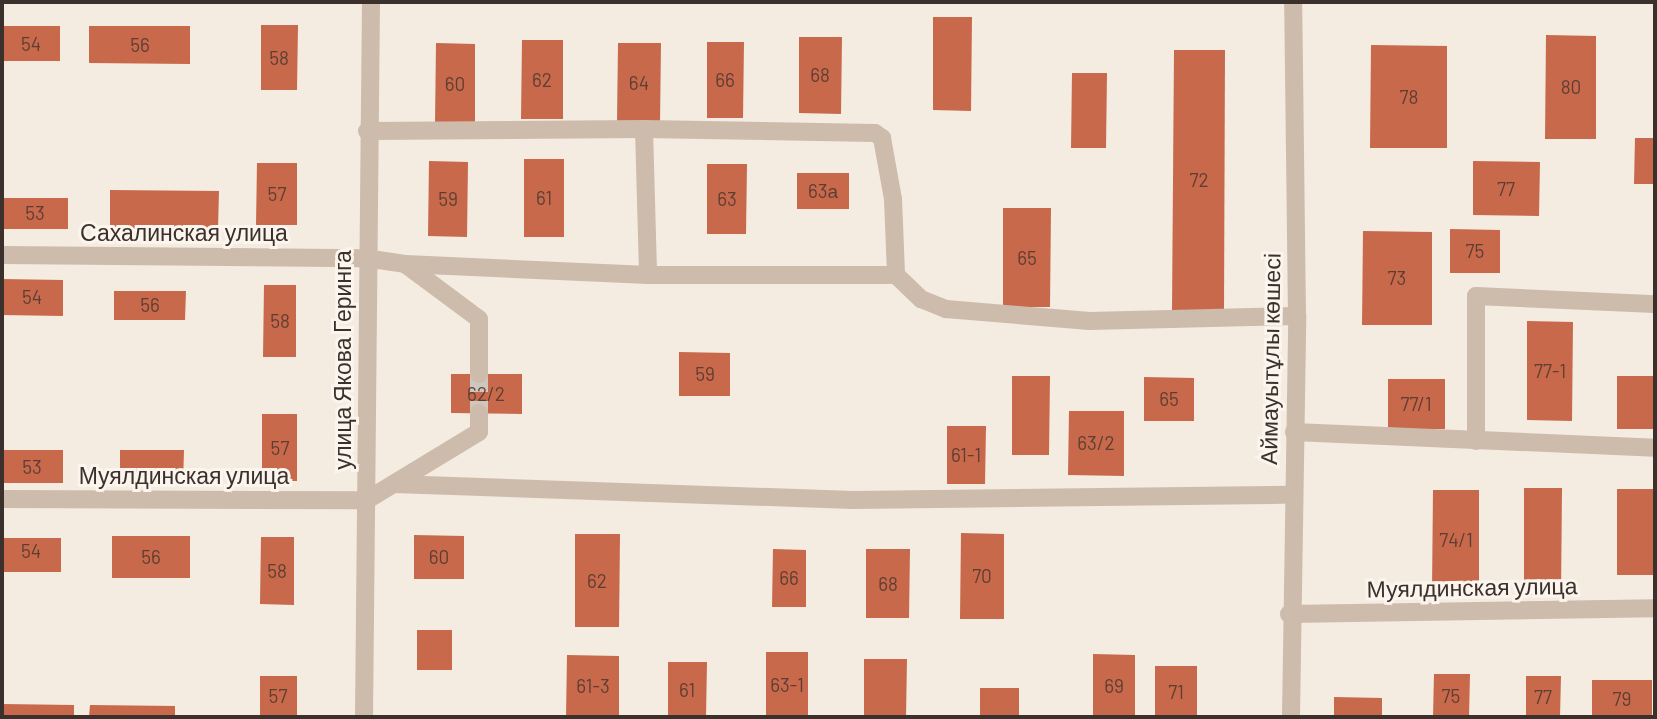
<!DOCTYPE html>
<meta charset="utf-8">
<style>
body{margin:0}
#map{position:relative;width:1657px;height:719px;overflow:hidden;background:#f4ebe1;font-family:Barlow,sans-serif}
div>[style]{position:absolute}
.building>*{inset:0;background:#c8694b}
.minor-tunnel>*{height:18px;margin-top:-9px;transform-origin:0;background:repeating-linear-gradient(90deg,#cfc6bd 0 18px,transparent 0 27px)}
.minor>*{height:18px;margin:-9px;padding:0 9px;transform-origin:9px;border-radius:9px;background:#cdbbac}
span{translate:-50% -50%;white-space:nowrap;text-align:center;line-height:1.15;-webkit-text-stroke:6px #fbf5ee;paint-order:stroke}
.number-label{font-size:19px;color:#5e3e33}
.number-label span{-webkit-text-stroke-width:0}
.street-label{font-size:23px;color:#3b302b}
.frame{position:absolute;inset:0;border:4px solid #3b302b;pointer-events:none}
</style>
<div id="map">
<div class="building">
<div style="clip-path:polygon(933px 17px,972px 17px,971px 111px,933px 110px)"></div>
<div style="clip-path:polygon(261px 25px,298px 25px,297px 90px,261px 90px)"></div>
<div style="clip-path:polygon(2px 26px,60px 26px,60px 61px,2px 61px)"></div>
<div style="clip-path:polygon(89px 26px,190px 26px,190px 64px,89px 63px)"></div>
<div style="clip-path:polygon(1546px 35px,1596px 36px,1596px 139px,1545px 139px)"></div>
<div style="clip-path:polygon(799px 37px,842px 37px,841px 114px,799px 113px)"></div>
<div style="clip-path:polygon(522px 40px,563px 40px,563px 119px,521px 119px)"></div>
<div style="clip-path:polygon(707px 42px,744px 42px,743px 118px,707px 118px)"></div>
<div style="clip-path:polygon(436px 43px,475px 44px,475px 124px,435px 124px)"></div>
<div style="clip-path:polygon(618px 43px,661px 43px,660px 123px,617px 122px)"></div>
<div style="clip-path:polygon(1371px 45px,1447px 46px,1447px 148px,1370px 148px)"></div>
<div style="clip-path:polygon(1174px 50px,1225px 50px,1224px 311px,1172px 311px)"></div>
<div style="clip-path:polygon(1072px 73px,1107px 73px,1106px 148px,1071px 148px)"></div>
<div style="clip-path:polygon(1635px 138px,1655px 138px,1655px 184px,1634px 184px)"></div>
<div style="clip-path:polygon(524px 159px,564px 159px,564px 237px,524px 237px)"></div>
<div style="clip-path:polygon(429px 161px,468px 162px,467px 237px,428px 236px)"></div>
<div style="clip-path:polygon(1473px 161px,1540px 162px,1539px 216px,1473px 215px)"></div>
<div style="clip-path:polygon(257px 163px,297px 163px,297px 225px,256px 225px)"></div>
<div style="clip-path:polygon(707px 164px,747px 164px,746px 234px,707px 234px)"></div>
<div style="clip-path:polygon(797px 173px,849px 173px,849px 209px,797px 209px)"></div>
<div style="clip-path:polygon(110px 190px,219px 191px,218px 229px,110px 229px)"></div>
<div style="clip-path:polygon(2px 198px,68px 198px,68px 229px,2px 229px)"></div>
<div style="clip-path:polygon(1003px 208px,1051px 208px,1050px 307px,1003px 307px)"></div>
<div style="clip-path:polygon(1450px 229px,1500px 230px,1500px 273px,1450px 273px)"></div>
<div style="clip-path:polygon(1363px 231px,1432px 232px,1432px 325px,1362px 325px)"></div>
<div style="clip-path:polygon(2px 279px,63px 280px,63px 316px,2px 315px)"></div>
<div style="clip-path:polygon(264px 285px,296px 285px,296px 357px,263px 357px)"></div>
<div style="clip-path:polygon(114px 291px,186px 291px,185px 320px,114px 320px)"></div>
<div style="clip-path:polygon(1527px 321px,1573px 322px,1572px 421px,1527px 420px)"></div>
<div style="clip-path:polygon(679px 352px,730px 353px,730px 396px,679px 396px)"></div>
<div style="clip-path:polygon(451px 374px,522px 374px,522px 414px,451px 413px)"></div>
<div style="clip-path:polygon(1012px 376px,1050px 376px,1049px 455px,1012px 455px)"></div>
<div style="clip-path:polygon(1617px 376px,1655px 376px,1655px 429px,1617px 429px)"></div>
<div style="clip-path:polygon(1144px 377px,1194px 378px,1194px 421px,1144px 421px)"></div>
<div style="clip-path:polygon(1388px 379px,1445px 379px,1445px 429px,1388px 429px)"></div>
<div style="clip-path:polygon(1069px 411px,1124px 411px,1124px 476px,1068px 475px)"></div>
<div style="clip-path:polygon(262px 414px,297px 414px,297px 481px,262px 481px)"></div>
<div style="clip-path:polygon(947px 426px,986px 426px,985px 484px,947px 484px)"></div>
<div style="clip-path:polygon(2px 450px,63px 450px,63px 483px,2px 483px)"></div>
<div style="clip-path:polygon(120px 450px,184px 450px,183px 482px,120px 482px)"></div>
<div style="clip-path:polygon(1524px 488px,1562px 488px,1561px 595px,1524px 595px)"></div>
<div style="clip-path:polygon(1617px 489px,1655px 489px,1655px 575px,1617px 575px)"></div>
<div style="clip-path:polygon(1433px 490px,1479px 490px,1479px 591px,1432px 591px)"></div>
<div style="clip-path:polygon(961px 533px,1004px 534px,1004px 619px,960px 619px)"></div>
<div style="clip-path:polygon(575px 534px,620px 534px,619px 627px,575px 627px)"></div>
<div style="clip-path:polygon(414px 535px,464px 536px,464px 579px,414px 579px)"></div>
<div style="clip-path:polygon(112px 536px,190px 536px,190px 578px,112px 578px)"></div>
<div style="clip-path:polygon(261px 537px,294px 537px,294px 605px,260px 604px)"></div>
<div style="clip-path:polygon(2px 538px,61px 538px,61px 572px,2px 572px)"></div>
<div style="clip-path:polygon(773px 549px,806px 550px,806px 607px,772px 607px)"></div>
<div style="clip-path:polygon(866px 549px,910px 549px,909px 618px,866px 618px)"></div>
<div style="clip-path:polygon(417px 630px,452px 630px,452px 670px,417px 670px)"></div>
<div style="clip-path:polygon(766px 652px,808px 652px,808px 717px,766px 717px)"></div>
<div style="clip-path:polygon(1093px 654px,1135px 655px,1135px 717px,1093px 717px)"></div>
<div style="clip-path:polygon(567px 655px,619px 656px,619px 717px,566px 717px)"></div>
<div style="clip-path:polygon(864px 659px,907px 659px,906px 717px,864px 717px)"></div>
<div style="clip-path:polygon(668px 662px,707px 662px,706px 717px,668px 717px)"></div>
<div style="clip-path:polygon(1155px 666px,1197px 666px,1197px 717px,1155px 717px)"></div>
<div style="clip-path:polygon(1434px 674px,1470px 674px,1469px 717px,1433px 717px)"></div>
<div style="clip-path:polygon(260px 676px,297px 676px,297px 717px,260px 717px)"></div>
<div style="clip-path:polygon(1526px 676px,1561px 676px,1560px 717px,1526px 717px)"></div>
<div style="clip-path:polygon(1592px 680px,1652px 680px,1652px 717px,1592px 717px)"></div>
<div style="clip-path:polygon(980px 688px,1019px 688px,1019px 717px,980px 717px)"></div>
<div style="clip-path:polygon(1334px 697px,1382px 698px,1382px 717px,1334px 717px)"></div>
<div style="clip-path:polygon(2px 704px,74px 705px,74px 717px,2px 717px)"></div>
<div style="clip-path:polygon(90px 705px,175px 706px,175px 717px,89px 717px)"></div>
</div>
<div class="minor-tunnel">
<div style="left:479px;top:374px;width:39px;rotate:90deg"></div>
</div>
<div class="minor">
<div style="left:644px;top:129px;width:146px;rotate:88.4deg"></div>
<div style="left:367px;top:131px;width:277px;rotate:-0.4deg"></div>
<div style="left:644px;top:129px;width:231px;rotate:1deg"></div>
<div style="left:875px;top:133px;width:9px;rotate:36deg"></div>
<div style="left:882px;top:138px;width:62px;rotate:79.8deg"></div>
<div style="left:893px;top:199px;width:76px;rotate:87.7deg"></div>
<div style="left:896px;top:275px;width:248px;rotate:180deg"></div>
<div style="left:648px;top:275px;width:243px;rotate:-177.4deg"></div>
<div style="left:2px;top:255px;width:363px;rotate:0.5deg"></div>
<div style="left:365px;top:258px;width:40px;rotate:8.5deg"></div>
<div style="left:405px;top:264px;width:92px;rotate:36.6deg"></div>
<div style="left:479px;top:319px;width:55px;rotate:90deg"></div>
<div style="left:896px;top:275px;width:35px;rotate:44deg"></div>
<div style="left:921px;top:299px;width:27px;rotate:22deg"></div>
<div style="left:946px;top:309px;width:144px;rotate:4.8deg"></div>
<div style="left:1089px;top:321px;width:208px;rotate:-1.4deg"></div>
<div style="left:1294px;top:432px;width:361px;rotate:2.5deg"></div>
<div style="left:1476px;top:441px;width:145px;rotate:-90deg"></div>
<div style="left:1476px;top:296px;width:179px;rotate:2.6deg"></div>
<div style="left:394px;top:484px;width:459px;rotate:2deg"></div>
<div style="left:853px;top:500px;width:440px;rotate:-0.7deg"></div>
<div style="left:2px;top:499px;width:365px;rotate:0.2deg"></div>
<div style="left:367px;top:500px;width:131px;rotate:-31.3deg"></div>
<div style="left:479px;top:432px;width:19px;rotate:-90deg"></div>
<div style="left:1289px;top:614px;width:366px;rotate:-0.9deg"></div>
<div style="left:364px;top:717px;width:715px;rotate:-89.44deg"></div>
<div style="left:1291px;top:717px;width:401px;rotate:-89.1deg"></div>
<div style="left:1297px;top:316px;width:314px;rotate:-90.7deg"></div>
</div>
<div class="number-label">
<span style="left:31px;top:44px">54</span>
<span style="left:140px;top:45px">56</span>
<span style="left:279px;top:58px">58</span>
<span style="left:820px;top:75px">68</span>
<span style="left:542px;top:80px">62</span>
<span style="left:725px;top:80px">66</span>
<span style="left:639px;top:83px">64</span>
<span style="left:455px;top:84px">60</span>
<span style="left:1571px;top:87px">80</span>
<span style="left:1409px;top:97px">78</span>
<span style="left:1199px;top:180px">72</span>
<span style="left:1506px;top:189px">77</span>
<span style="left:823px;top:191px">63а</span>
<span style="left:277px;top:194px">57</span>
<span style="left:544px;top:198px">61</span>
<span style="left:448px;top:199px">59</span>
<span style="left:727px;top:199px">63</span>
<span style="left:35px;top:213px">53</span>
<span style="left:1475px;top:251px">75</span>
<span style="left:1027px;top:258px">65</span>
<span style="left:1397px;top:278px">73</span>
<span style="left:32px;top:297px">54</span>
<span style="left:150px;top:305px">56</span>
<span style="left:280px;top:321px">58</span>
<span style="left:1550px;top:371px">77-1</span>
<span style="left:705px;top:374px">59</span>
<span style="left:486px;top:394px">62/2</span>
<span style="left:1169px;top:399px">65</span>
<span style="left:1416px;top:404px">77/1</span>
<span style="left:1096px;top:443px">63/2</span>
<span style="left:280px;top:448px">57</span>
<span style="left:966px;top:455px">61-1</span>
<span style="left:32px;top:467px">53</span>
<span style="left:1456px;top:540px">74/1</span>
<span style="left:31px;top:551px">54</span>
<span style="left:151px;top:557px">56</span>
<span style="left:439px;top:557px">60</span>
<span style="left:277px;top:571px">58</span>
<span style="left:982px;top:576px">70</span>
<span style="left:789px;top:578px">66</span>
<span style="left:597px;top:581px">62</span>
<span style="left:888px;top:584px">68</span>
<span style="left:787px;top:685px">63-1</span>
<span style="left:593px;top:686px">61-3</span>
<span style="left:1114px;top:686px">69</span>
<span style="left:687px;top:690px">61</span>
<span style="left:1176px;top:692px">71</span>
<span style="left:278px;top:696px">57</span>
<span style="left:1451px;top:696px">75</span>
<span style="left:1543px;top:697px">77</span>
<span style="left:1622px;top:699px">79</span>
</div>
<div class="street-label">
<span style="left:184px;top:232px">Сахалинская улица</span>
<span style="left:1270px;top:359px;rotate:-89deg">Аймауытұлы көшесі</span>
<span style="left:342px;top:360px;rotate:-90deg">улица Якова Геринга</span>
<span style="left:184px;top:475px">Муялдинская улица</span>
<span style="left:1472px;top:587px;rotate:-1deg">Муялдинская улица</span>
</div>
<div class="frame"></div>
</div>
